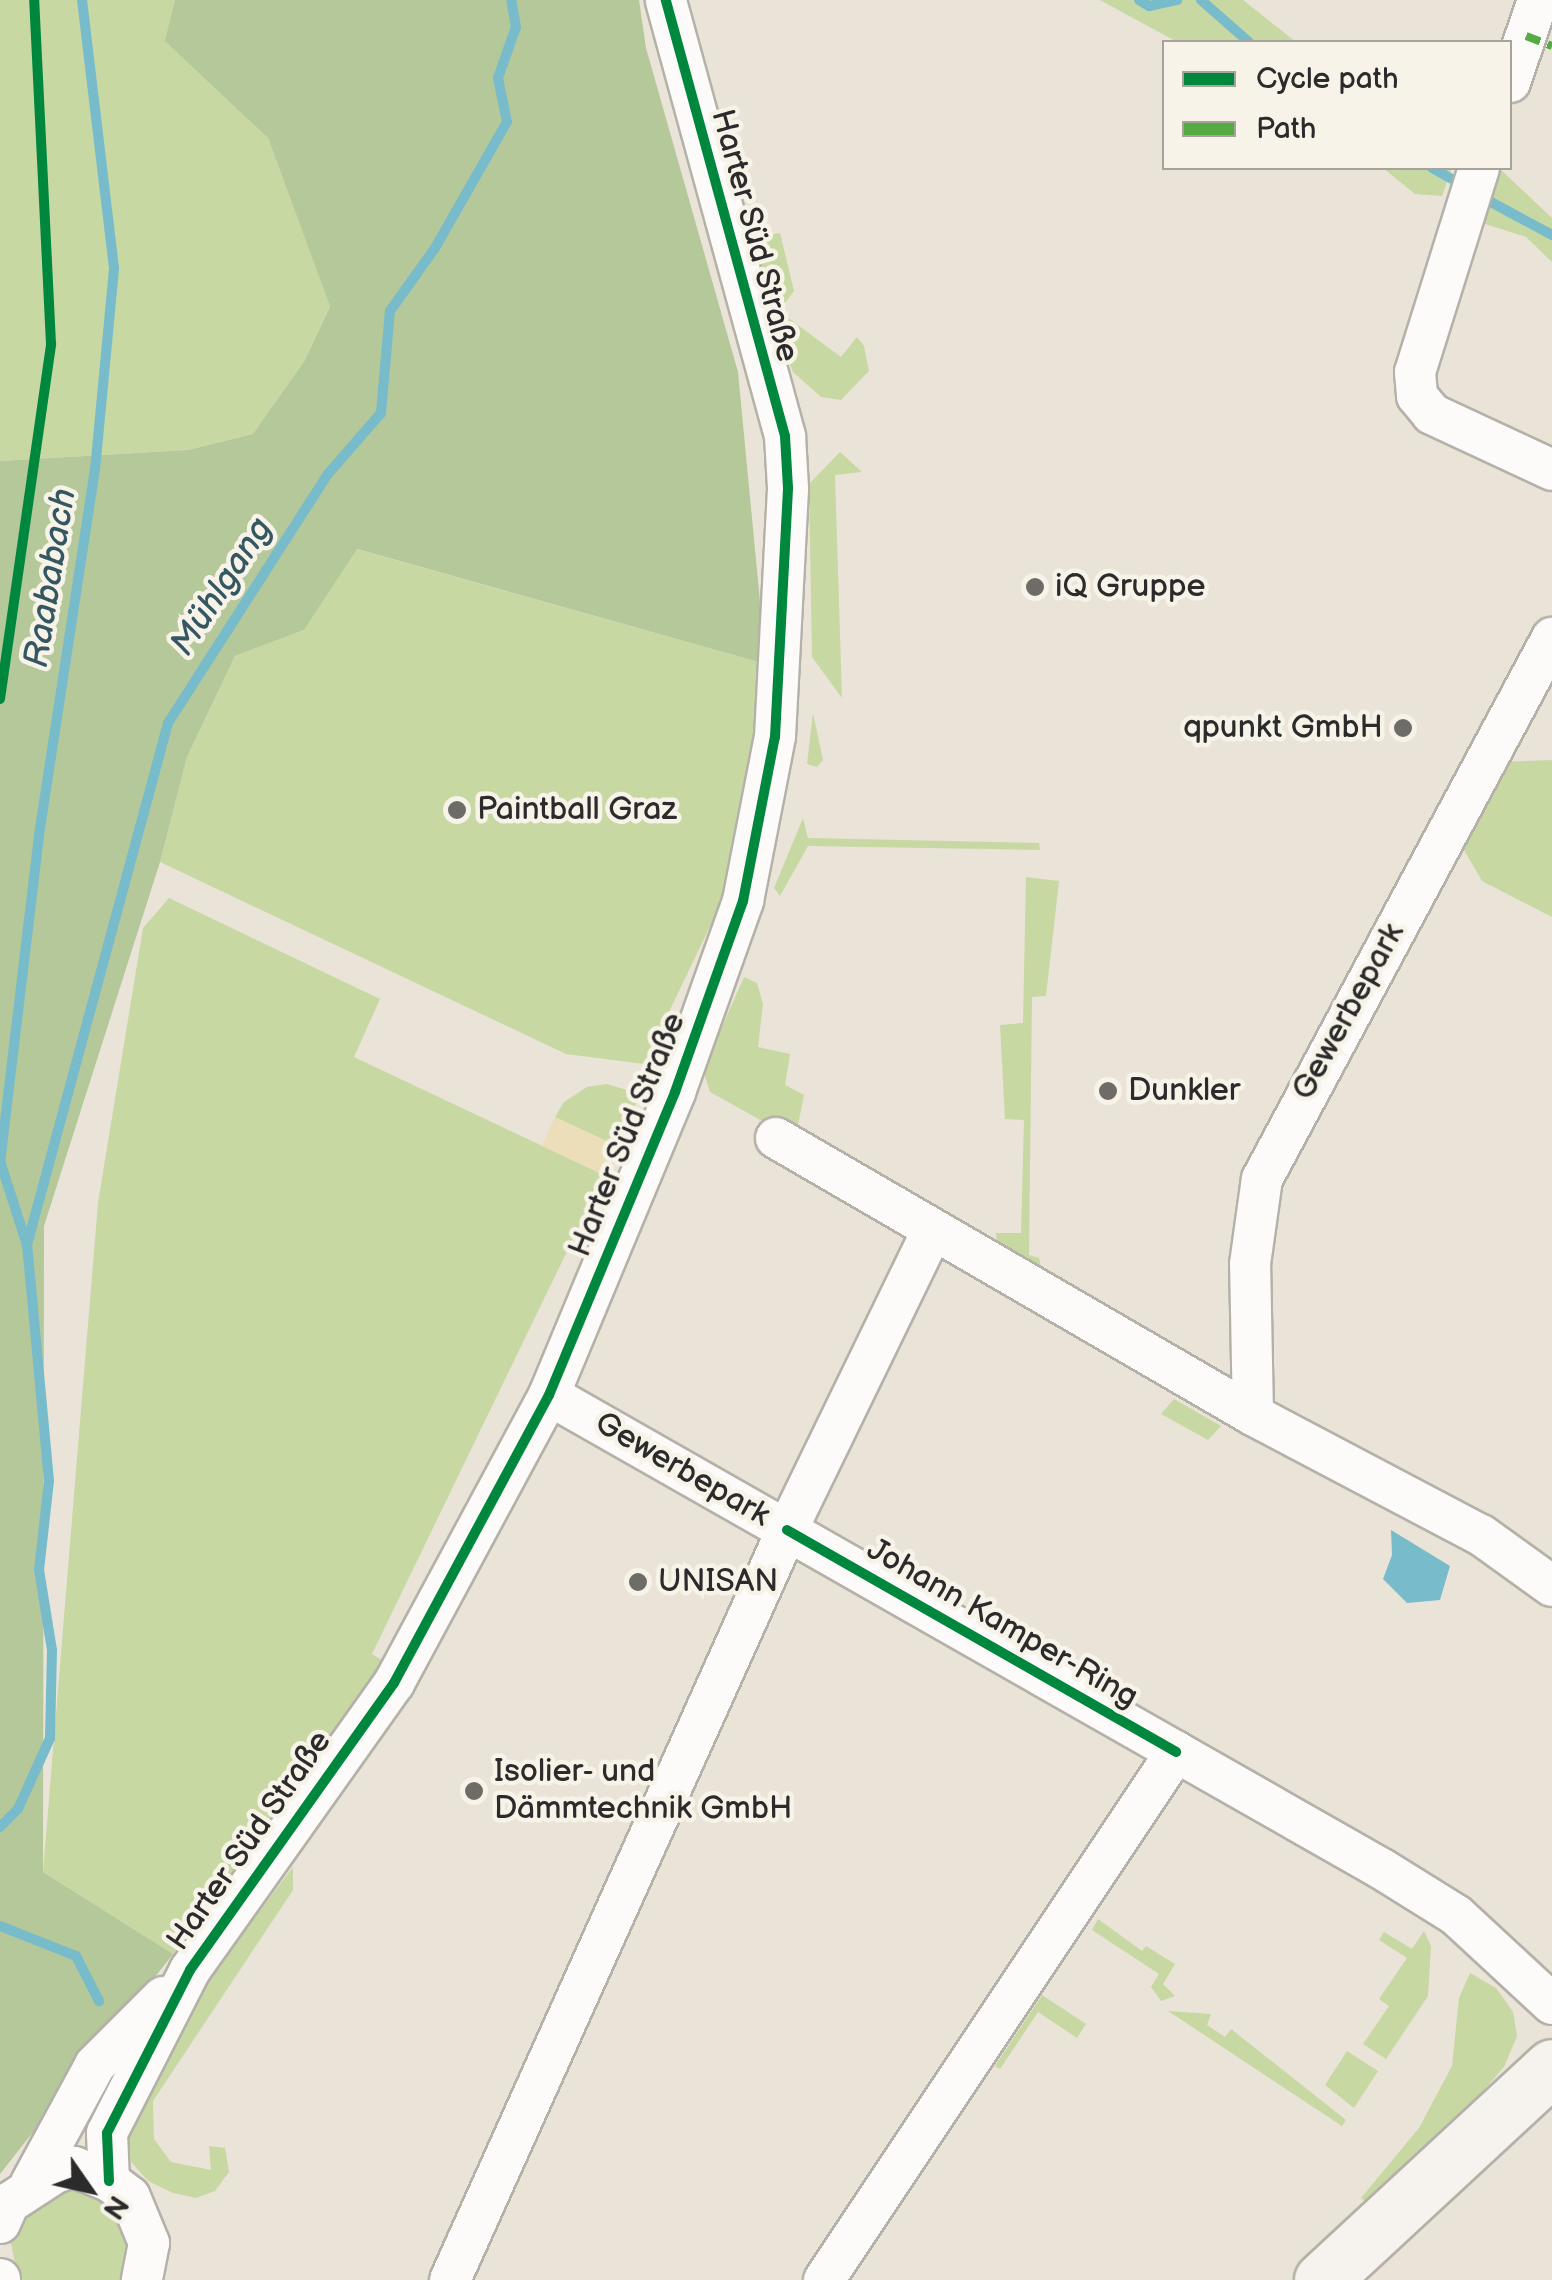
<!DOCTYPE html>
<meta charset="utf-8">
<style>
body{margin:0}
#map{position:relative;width:1552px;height:2280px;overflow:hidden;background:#e9e4d7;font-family:"Balsamiq Sans",sans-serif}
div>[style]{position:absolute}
.green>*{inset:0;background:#c7d8a3}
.forest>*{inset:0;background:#b4c89a}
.sand>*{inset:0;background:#ecdeb8}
.water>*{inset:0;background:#78bbcb}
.stream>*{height:10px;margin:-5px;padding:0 5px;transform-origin:5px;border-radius:5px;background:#78bbcb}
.roads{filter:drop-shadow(2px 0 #b4b1a9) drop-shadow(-2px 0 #b4b1a9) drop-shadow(0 2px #b4b1a9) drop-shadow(0 -2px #b4b1a9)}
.street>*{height:40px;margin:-20px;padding:0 20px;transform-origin:20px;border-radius:20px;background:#fcfbf9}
.secondary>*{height:55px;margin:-27.5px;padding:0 27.5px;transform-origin:27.5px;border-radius:27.5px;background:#f6f2ee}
.quiet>*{height:8px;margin-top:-4px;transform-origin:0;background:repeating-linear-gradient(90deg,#54ab44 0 15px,transparent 0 23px)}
.cycleway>*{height:10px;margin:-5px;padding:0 5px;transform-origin:5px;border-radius:5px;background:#00873e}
.dots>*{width:28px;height:28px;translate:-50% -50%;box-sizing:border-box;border:5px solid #f7f3e8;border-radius:50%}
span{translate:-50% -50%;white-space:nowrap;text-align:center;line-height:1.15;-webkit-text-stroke:9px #f7f3e8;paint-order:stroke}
.street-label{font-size:32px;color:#2b2b2b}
.poi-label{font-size:32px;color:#2b2b2b}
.left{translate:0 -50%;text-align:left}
.right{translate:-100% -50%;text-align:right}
.water-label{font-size:35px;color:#355761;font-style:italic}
.legend{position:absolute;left:1162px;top:40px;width:350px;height:130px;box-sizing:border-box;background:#f7f3e8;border:2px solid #a5a39c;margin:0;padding:12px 18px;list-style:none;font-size:30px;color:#2b2b2b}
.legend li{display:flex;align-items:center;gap:20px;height:50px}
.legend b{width:50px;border:2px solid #a5a39c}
.north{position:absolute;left:40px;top:2140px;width:100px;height:100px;-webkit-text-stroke:8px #f7f3e8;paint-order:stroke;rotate:124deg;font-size:28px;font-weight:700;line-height:40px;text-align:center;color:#2b2b2b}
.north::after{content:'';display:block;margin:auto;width:35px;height:45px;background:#2b2b2b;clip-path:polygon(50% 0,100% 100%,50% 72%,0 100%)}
</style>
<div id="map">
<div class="green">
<div style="clip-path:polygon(0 0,175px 0,166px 41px,268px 138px,330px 305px,305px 360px,253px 434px,188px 450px,0 461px)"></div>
<div style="clip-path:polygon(1100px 0,1243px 0,1296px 42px,1177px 42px)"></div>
<div style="clip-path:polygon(1383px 168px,1452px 168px,1442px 196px,1415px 194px)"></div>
<div style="clip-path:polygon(1499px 168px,1552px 218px,1552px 262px,1526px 237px,1479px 222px)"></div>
<div style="clip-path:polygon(780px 233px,794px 291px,779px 311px,841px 357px,857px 337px,864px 346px,869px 371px,841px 400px,821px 397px,793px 372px,777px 331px,752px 238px)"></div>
<div style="clip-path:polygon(840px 452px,862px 472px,835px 475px,842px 698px,812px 657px,809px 484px)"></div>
<div style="clip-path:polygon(356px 549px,766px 664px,726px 893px,644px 1064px,566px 1054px,160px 862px,187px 757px,235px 656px,304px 630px)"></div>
<div style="clip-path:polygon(813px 713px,823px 760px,817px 767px,807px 764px)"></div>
<div style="clip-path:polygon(1552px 760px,1552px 917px,1482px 881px,1460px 843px,1501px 762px)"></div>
<div style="clip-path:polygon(803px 818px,808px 838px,1039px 843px,1040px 850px,808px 846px,780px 896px,774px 888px)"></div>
<div style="clip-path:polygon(1026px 877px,1059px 881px,1046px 996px,1032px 997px,1029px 1255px,1039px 1258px,1044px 1279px,997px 1246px,996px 1233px,1021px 1233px,1024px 1120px,1005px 1119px,1000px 1025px,1023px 1023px)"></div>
<div style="clip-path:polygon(169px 898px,380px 999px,354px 1057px,604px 1175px,372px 1654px,383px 1661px,173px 1954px,43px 1872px,98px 1203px,143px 928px)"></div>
<div style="clip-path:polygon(744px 977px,757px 983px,763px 1004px,758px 1047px,790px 1054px,785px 1085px,804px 1095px,797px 1130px,829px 1158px,710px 1092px,703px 1070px)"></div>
<div style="clip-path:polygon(607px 1084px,640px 1094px,617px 1146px,555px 1117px,564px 1102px,587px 1087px)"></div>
<div style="clip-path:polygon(1174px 1399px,1221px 1426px,1208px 1440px,1161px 1414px)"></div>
<div style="clip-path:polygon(293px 1867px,293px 1890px,153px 2101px,154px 2139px,171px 2162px,211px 2170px,209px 2146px,225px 2148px,229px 2172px,215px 2191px,196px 2198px,173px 2193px,148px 2181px,131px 2162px,124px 2137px,168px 2031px)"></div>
<div style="clip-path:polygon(1098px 1919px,1142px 1951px,1146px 1946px,1175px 1964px,1163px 1984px,1175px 1996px,1161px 2001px,1151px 1987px,1159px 1974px,1092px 1930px)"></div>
<div style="clip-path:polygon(1424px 1931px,1431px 1946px,1428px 1996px,1386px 2059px,1363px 2044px,1389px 2006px,1379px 1999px,1407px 1958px,1379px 1940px,1384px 1932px,1412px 1949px)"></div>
<div style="clip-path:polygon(1470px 1973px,1496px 1988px,1513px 2012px,1517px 2036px,1504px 2067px,1447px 2133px,1370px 2205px,1361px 2198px,1419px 2128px,1452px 2066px,1459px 1998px)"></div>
<div style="clip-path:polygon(1042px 1995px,1086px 2024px,1077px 2038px,1038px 2012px,1000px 2069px,995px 2066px)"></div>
<div style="clip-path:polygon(1168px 2011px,1211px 2014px,1207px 2025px,1225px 2037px,1231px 2029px,1346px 2120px,1342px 2126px)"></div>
<div style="clip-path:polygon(1347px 2051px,1378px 2071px,1354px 2108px,1325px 2085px)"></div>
<div style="clip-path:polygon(88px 2185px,133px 2228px,124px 2280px,19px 2280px,9px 2235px,46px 2189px)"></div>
</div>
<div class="forest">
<div style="clip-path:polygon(175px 0,639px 0,646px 48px,738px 372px,766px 664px,357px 549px,304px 630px,235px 656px,187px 757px,160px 862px,44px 1226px,43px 1872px,173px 1954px,0 2174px,0 461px,188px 450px,253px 434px,305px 360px,330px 306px,268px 138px,165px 41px)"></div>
</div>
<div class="sand">
<div style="clip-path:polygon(555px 1117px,617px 1146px,604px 1175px,542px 1146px)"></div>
</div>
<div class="water">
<div style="clip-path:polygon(1391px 1530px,1450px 1566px,1440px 1600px,1407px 1603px,1383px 1579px,1392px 1555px)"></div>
</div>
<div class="stream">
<div style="left:1139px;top:0;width:12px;rotate:31deg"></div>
<div style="left:1149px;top:6px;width:29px;rotate:-12deg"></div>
<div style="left:1201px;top:0;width:64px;rotate:41.2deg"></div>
<div style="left:1432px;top:168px;width:37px;rotate:29deg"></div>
<div style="left:1478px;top:195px;width:84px;rotate:28.4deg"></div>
<div style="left:0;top:1163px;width:330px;rotate:-83.2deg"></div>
<div style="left:39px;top:835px;width:369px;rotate:-81.3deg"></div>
<div style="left:95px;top:470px;width:203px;rotate:-84.6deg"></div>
<div style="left:114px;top:268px;width:270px;rotate:-96.8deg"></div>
<div style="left:27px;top:1245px;width:541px;rotate:-74.88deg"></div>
<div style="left:168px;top:723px;width:296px;rotate:-57.3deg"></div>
<div style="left:328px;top:474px;width:81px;rotate:-49deg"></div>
<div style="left:381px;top:413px;width:102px;rotate:-85deg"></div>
<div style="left:390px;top:311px;width:77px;rotate:-54.5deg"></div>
<div style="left:435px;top:248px;width:145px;rotate:-60.3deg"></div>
<div style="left:507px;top:122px;width:45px;rotate:-101.6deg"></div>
<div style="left:498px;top:78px;width:54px;rotate:-70.6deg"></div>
<div style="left:516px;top:27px;width:27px;rotate:-100deg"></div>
<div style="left:0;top:1827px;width:25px;rotate:-45deg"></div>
<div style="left:18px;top:1809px;width:78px;rotate:-65.7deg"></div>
<div style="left:50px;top:1738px;width:88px;rotate:-88.7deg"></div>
<div style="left:52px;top:1650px;width:81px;rotate:-99.2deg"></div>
<div style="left:39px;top:1570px;width:90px;rotate:-83.6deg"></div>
<div style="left:49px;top:1481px;width:237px;rotate:-95.3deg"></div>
<div style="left:27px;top:1245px;width:88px;rotate:-107.8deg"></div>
<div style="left:0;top:1926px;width:82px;rotate:21.5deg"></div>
<div style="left:76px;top:1956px;width:51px;rotate:62.9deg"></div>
</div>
<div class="roads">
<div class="street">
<div style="left:1510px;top:82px;width:87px;rotate:-71.1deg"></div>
<div style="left:1479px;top:168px;width:214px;rotate:107.4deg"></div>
<div style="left:1415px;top:372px;width:24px;rotate:85deg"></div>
<div style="left:1417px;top:396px;width:23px;rotate:50deg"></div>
<div style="left:1432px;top:414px;width:132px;rotate:25deg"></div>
<div style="left:776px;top:1138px;width:552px;rotate:30.14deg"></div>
<div style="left:1253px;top:1415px;width:258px;rotate:27.8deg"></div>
<div style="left:1481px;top:1535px;width:87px;rotate:35.7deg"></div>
<div style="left:549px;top:1395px;width:958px;rotate:29.64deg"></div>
<div style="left:1382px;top:1869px;width:87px;rotate:31.9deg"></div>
<div style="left:1456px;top:1915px;width:131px;rotate:42.8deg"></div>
<div style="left:1253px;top:1415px;width:151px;rotate:-91.1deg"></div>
<div style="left:1250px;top:1264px;width:86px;rotate:-82deg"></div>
<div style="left:1262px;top:1179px;width:614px;rotate:-61.81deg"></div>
<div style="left:109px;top:2181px;width:48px;rotate:-92.4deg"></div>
<div style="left:107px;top:2133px;width:183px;rotate:-63deg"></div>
<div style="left:190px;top:1970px;width:352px;rotate:-54.6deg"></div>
<div style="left:394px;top:1683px;width:327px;rotate:-61.7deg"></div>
<div style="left:549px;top:1395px;width:328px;rotate:-67.4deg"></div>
<div style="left:675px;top:1092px;width:203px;rotate:-70.4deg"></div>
<div style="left:743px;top:901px;width:167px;rotate:-79deg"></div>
<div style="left:775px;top:737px;width:249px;rotate:-87deg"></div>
<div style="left:788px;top:488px;width:52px;rotate:-93.3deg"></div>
<div style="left:785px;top:436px;width:452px;rotate:-105.3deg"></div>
<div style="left:31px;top:2183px;width:134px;rotate:-61.5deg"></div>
<div style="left:95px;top:2065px;width:96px;rotate:-45deg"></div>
<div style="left:0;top:2223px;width:22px;rotate:-66deg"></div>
<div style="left:9px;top:2203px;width:55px;rotate:-33.1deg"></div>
<div style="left:55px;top:2173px;width:20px;rotate:-18deg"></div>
<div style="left:74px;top:2167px;width:38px;rotate:22deg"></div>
<div style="left:109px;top:2181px;width:26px;rotate:37deg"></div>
<div style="left:130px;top:2197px;width:50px;rotate:67.6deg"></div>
<div style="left:149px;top:2243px;width:38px;rotate:101deg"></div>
<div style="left:0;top:2279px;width:1px;rotate:90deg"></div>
<div style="left:450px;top:2280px;width:822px;rotate:-65.8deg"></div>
<div style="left:787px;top:1530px;width:332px;rotate:-64.1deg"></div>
<div style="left:824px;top:2280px;width:635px;rotate:-56.31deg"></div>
</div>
<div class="secondary">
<div style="left:1322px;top:2280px;width:313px;rotate:-42.8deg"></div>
</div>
</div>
<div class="quiet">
<div style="left:1526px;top:36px;width:28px;rotate:21deg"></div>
</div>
<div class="cycleway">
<div style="left:0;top:699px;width:359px;rotate:-81.8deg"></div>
<div style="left:51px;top:344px;width:344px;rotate:-92.8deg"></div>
<div style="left:787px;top:1530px;width:448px;rotate:29.7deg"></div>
<div style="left:109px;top:2181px;width:48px;rotate:-92.4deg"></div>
<div style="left:107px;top:2133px;width:183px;rotate:-63deg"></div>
<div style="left:190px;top:1970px;width:352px;rotate:-54.6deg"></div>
<div style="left:394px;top:1683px;width:327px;rotate:-61.7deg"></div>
<div style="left:549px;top:1395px;width:328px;rotate:-67.4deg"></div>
<div style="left:675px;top:1092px;width:203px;rotate:-70.4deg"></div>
<div style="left:743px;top:901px;width:167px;rotate:-79deg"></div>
<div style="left:775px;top:737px;width:249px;rotate:-87deg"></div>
<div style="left:788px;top:488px;width:52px;rotate:-93.3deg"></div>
<div style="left:785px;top:436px;width:452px;rotate:-105.3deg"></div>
</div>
<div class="dots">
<div style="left:1035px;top:587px;background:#6e6c67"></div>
<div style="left:1403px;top:728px;background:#6e6c67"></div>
<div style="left:457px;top:810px;background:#6e6c67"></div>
<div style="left:1108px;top:1091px;background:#6e6c67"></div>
<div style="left:638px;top:1582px;background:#6e6c67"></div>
<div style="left:474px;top:1791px;background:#6e6c67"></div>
</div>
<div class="street-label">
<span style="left:754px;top:236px;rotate:75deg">Harter Süd Straße</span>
<span style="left:1349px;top:1012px;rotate:-61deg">Gewerbepark</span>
<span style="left:628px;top:1135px;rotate:-68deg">Harter Süd Straße</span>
<span style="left:682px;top:1470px;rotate:30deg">Gewerbepark</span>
<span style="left:1002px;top:1624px;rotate:30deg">Johann Kamper-Ring</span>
<span style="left:250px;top:1841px;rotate:-55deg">Harter Süd Straße</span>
</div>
<div class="poi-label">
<span class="left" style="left:1055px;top:587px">iQ Gruppe</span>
<span class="right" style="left:1383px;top:728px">qpunkt GmbH</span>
<span class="left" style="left:477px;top:810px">Paintball Graz</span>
<span class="left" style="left:1128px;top:1091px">Dunkler</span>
<span class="left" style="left:658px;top:1582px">UNISAN</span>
<span class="left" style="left:494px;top:1791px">Isolier- und<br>Dämmtechnik GmbH</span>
</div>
<div class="water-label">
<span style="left:51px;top:578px;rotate:-81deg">Raababach</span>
<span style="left:222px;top:587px;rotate:-57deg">Mühlgang</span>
</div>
<ul class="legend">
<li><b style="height:12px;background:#00873e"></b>Cycle path</li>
<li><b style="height:12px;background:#54ab44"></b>Path</li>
</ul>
<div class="north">N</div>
</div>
